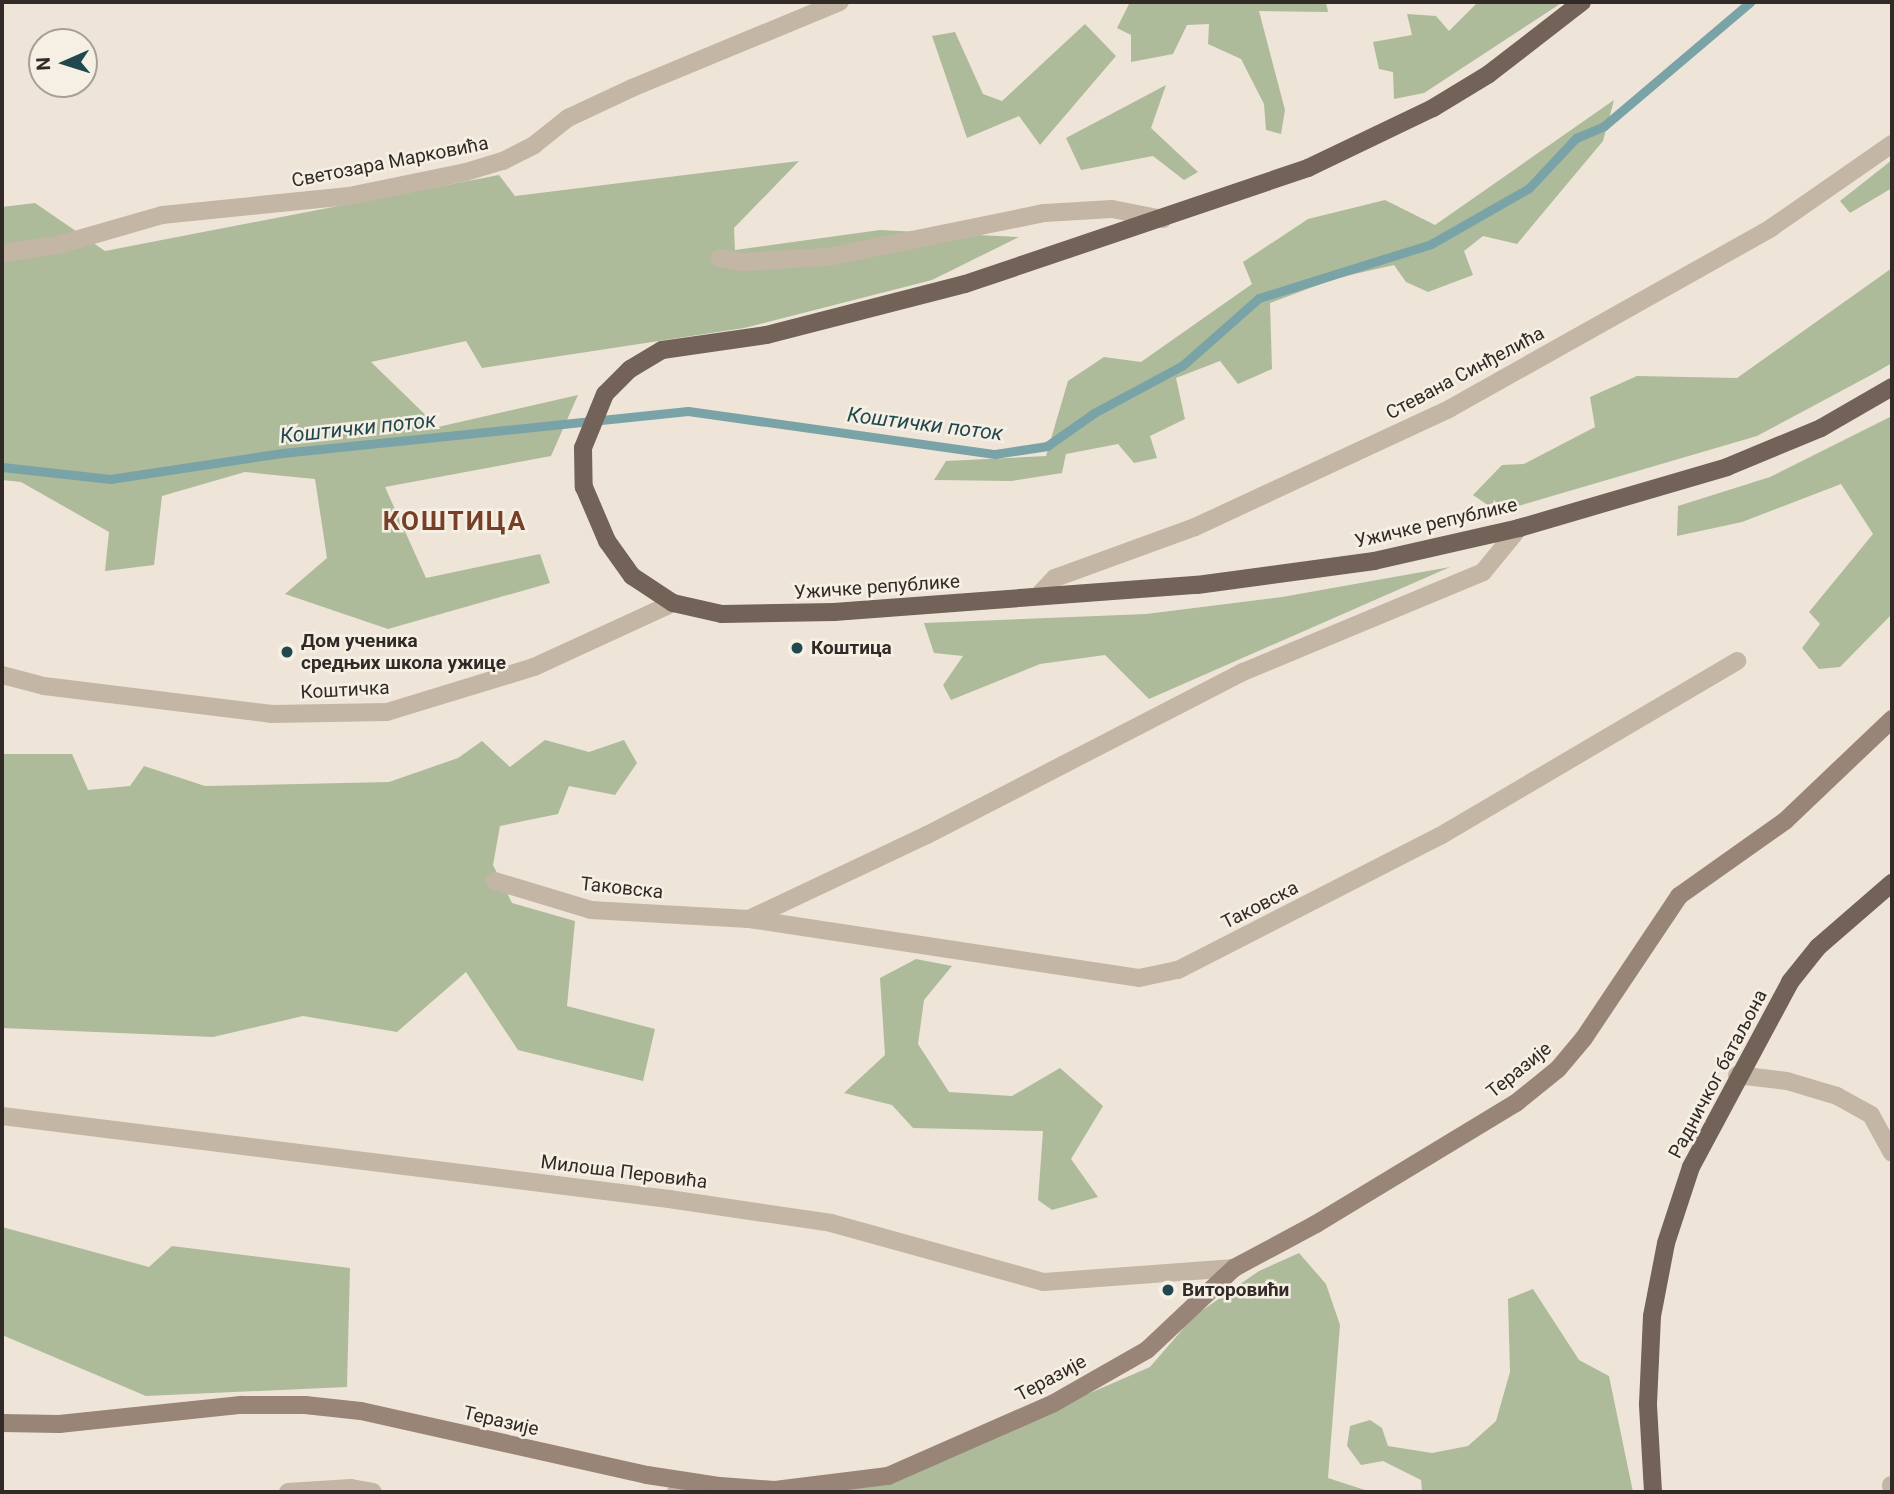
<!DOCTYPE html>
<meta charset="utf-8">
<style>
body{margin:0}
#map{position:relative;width:1894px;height:1494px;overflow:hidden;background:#eee5d8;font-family:Roboto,sans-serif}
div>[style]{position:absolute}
.green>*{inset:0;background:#aebb9a}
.stream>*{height:9px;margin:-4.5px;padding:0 4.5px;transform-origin:4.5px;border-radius:4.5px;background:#7aa3a8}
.street>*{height:18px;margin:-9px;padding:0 9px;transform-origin:9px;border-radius:9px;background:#c4b6a5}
.secondary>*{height:18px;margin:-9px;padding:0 9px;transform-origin:9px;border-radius:9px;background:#988577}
.primary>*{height:18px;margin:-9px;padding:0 9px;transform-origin:9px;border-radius:9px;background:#726258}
.dots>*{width:19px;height:19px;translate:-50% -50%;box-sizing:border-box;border:4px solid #f6efe4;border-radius:50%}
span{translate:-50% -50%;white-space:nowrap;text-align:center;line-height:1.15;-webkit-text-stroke:5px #f6efe4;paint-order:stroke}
.street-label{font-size:19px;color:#312a26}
.poi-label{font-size:19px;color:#312a26;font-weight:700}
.left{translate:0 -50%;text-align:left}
.water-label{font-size:21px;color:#20484e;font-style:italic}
.district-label{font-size:26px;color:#783f27;font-weight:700;letter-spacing:2px}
.frame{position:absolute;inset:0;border:4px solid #312a26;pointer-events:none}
.north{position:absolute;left:28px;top:28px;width:70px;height:70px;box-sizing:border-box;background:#f6efe4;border:2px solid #a7a098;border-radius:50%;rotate:267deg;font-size:19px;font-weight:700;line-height:28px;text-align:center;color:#312a26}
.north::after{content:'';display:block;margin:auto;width:24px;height:32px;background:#20484e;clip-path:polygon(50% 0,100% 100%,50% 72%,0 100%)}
</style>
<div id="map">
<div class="green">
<div style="clip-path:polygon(1130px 2px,1326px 2px,1328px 12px,1259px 11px,1285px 110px,1281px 134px,1266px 130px,1264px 104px,1241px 59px,1208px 44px,1209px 24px,1187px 25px,1173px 54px,1131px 62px,1131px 35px,1117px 28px)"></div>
<div style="clip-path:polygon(1478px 2px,1563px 2px,1424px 93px,1394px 99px,1393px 72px,1379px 69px,1373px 42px,1412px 35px,1407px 14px,1436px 16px,1449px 31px)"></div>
<div style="clip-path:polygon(1085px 24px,1116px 56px,1040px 145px,1019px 116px,967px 138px,932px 36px,955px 32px,983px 94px,1002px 101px)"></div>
<div style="clip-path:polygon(1166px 85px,1151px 128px,1198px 172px,1184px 180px,1153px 156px,1081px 170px,1066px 138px)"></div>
<div style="clip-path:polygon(1614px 100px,1603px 141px,1517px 244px,1483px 236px,1464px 251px,1473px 275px,1428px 292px,1406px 282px,1394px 265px,1337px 278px,1270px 303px,1272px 369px,1238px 384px,1220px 361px,1176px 378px,1185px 419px,1150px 436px,1157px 458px,1134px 463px,1118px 444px,1066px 454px,1062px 473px,1011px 481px,934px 480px,946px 461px,1046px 456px,1068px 381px,1104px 357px,1141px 362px,1252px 284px,1243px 262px,1308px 219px,1385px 200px,1435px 225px)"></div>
<div style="clip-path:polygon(1892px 160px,1892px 188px,1850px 213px,1840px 201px)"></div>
<div style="clip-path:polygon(799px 161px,734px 228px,735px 250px,880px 230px,1019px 237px,932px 280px,744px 328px,482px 368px,466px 341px,371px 362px,438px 427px,578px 395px,551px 456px,385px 487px,426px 578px,540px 554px,550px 583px,388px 629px,285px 594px,327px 558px,315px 479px,245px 472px,162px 496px,154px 565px,105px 571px,109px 532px,21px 482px,2px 480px,2px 207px,35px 203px,105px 251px,499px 175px,515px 196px)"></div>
<div style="clip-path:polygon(1892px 268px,1892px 363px,1873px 374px,1757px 436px,1498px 512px,1473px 495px,1502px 465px,1524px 464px,1595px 427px,1590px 397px,1637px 376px,1737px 378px)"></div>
<div style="clip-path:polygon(1892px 416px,1892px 614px,1840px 667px,1819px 669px,1802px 648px,1820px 624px,1809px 612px,1873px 534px,1841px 484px,1742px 522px,1677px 536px,1678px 506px,1770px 477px)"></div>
<div style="clip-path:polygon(1450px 567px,1149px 699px,1105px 655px,1040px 664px,951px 700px,943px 685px,963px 656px,934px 653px,924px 623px,1146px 614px,1282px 597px)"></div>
<div style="clip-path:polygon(545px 740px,589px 752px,624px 740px,637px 763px,615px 795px,569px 786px,558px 814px,500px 826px,493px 865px,512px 903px,575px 921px,567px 1006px,655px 1029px,643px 1081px,518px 1050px,466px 972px,397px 1032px,303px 1016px,213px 1037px,2px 1028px,2px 754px,72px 754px,88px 790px,130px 786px,144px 766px,205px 786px,389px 782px,458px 758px,482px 741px,510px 767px)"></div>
<div style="clip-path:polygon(916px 959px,952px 966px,924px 1000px,918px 1044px,949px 1092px,1012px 1096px,1060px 1068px,1103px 1106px,1071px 1159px,1098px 1197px,1052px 1210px,1038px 1200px,1043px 1131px,913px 1128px,892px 1105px,844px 1093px,885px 1055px,880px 978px)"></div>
<div style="clip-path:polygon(2px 1227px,149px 1267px,172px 1246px,350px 1268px,347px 1387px,146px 1396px,2px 1335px)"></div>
<div style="clip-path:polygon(1299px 1253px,1326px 1284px,1340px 1325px,1328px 1478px,1371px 1492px,716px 1492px,910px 1471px,1150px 1367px,1194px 1316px,1259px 1271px)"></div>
<div style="clip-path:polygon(1533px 1289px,1579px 1360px,1609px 1376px,1633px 1492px,1422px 1492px,1421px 1480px,1383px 1461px,1361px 1465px,1347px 1446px,1350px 1426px,1370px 1420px,1382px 1428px,1388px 1446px,1432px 1453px,1468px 1446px,1496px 1421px,1510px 1372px,1508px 1299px)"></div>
</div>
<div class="stream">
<div style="left:2px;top:467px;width:109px;rotate:6.3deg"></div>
<div style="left:110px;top:479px;width:174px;rotate:-8.6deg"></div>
<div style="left:282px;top:453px;width:408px;rotate:-5.9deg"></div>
<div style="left:688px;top:411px;width:310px;rotate:8deg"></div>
<div style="left:995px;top:454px;width:53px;rotate:-8.7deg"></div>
<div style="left:1047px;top:446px;width:57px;rotate:-35.1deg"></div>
<div style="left:1094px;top:413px;width:101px;rotate:-28.3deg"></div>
<div style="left:1183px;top:365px;width:101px;rotate:-41.4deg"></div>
<div style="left:1259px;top:298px;width:180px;rotate:-17.4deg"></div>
<div style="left:1431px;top:244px;width:113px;rotate:-29.7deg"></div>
<div style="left:1529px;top:188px;width:69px;rotate:-46.8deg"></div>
<div style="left:1576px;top:138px;width:30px;rotate:-23deg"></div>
<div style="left:1604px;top:126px;width:192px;rotate:-40.3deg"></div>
</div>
<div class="street">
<div style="left:2px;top:253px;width:57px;rotate:-8.1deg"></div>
<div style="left:58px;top:245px;width:108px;rotate:-16.1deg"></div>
<div style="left:162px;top:215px;width:188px;rotate:-5.8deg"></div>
<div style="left:349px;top:196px;width:119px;rotate:-11.6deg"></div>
<div style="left:466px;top:172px;width:39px;rotate:-17deg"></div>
<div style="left:503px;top:161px;width:35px;rotate:-27deg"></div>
<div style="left:534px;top:145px;width:43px;rotate:-38.5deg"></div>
<div style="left:568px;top:118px;width:71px;rotate:-25.1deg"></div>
<div style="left:632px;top:88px;width:225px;rotate:-22.5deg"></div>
<div style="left:720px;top:258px;width:22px;rotate:10deg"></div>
<div style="left:742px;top:262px;width:86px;rotate:-3.3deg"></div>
<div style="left:828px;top:257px;width:221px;rotate:-11.5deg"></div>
<div style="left:1045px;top:213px;width:67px;rotate:-3.4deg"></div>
<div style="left:1112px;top:209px;width:52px;rotate:11.1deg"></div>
<div style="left:1038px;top:596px;width:25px;rotate:-47deg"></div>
<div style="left:1055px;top:578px;width:149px;rotate:-20deg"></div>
<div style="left:1195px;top:527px;width:280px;rotate:-24.9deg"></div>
<div style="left:1449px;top:409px;width:369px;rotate:-29.3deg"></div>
<div style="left:1771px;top:228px;width:147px;rotate:-34.8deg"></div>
<div style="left:2px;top:675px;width:43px;rotate:14.7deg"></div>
<div style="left:44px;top:686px;width:230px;rotate:7deg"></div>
<div style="left:272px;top:714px;width:115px;rotate:-1deg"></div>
<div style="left:387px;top:712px;width:154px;rotate:-17deg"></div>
<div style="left:534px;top:667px;width:153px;rotate:-24.7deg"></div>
<div style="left:495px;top:881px;width:100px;rotate:16.8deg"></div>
<div style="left:591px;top:910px;width:158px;rotate:3.3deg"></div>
<div style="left:749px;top:919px;width:394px;rotate:8.6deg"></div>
<div style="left:1139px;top:978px;width:40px;rotate:-12deg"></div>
<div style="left:1178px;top:970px;width:294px;rotate:-27.1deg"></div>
<div style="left:1440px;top:836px;width:345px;rotate:-30.5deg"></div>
<div style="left:749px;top:919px;width:197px;rotate:-25.3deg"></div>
<div style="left:927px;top:835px;width:356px;rotate:-27.3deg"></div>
<div style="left:1243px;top:672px;width:260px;rotate:-22.6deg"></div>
<div style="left:1483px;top:572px;width:57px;rotate:-50.7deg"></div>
<div style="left:1737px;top:1075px;width:50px;rotate:6.8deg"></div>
<div style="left:1787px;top:1081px;width:52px;rotate:16.7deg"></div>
<div style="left:1837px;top:1096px;width:39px;rotate:29deg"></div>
<div style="left:1871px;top:1115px;width:43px;rotate:61.1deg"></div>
<div style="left:2px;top:1116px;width:672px;rotate:7.09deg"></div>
<div style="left:669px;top:1199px;width:164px;rotate:8.4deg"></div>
<div style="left:831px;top:1223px;width:221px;rotate:15.5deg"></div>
<div style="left:1044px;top:1282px;width:191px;rotate:-4.2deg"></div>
<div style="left:1891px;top:1485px;width:5px;rotate:79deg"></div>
<div style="left:288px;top:1492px;width:63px;rotate:-3.6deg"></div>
<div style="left:351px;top:1488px;width:22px;rotate:10deg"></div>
<div style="left:676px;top:1492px;width:37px;rotate:-8deg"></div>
</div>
<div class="secondary">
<div style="left:2px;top:1423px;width:57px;rotate:1deg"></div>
<div style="left:59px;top:1424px;width:183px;rotate:-6deg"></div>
<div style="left:241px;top:1405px;width:64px"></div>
<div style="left:305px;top:1405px;width:56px;rotate:6.1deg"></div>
<div style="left:361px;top:1411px;width:293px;rotate:12.6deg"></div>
<div style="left:647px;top:1475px;width:74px;rotate:8.6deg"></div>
<div style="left:720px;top:1486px;width:55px;rotate:4.2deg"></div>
<div style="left:775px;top:1490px;width:114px;rotate:-7.1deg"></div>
<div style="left:888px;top:1476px;width:181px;rotate:-23.7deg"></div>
<div style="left:1054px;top:1403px;width:107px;rotate:-29.7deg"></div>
<div style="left:1147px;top:1350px;width:120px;rotate:-43.3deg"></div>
<div style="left:1234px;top:1268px;width:93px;rotate:-28.2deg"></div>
<div style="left:1316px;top:1224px;width:234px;rotate:-31.2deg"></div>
<div style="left:1516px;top:1103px;width:54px;rotate:-39deg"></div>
<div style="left:1558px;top:1069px;width:40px;rotate:-50deg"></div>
<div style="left:1584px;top:1038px;width:171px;rotate:-56.2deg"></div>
<div style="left:1679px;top:896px;width:130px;rotate:-35.3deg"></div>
<div style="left:1785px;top:821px;width:148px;rotate:-43.6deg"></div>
</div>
<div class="primary">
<div style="left:1582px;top:2px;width:118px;rotate:142.3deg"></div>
<div style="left:1489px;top:74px;width:66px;rotate:148.7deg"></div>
<div style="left:1433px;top:108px;width:139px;rotate:154.4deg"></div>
<div style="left:1308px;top:168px;width:362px;rotate:161.3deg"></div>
<div style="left:965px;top:284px;width:205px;rotate:165.6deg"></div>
<div style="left:766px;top:335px;width:105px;rotate:171.8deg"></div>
<div style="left:662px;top:350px;width:37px;rotate:149deg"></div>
<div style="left:630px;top:369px;width:35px;rotate:135deg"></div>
<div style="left:605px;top:394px;width:58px;rotate:112.2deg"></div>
<div style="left:583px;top:448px;width:39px;rotate:89deg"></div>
<div style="left:584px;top:487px;width:59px;rotate:66.9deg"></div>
<div style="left:607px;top:541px;width:43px;rotate:54.5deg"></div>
<div style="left:632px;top:576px;width:49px;rotate:33.4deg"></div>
<div style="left:673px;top:603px;width:50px;rotate:12.7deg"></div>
<div style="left:722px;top:614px;width:112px;rotate:-1deg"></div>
<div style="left:834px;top:612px;width:364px;rotate:-4.3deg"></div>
<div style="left:1197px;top:585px;width:179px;rotate:-7.7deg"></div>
<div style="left:1374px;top:561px;width:149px;rotate:-12.8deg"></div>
<div style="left:1519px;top:528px;width:217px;rotate:-16.3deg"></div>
<div style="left:1727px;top:467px;width:102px;rotate:-22.5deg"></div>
<div style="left:1821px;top:428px;width:82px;rotate:-30deg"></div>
<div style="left:1653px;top:1492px;width:88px;rotate:-93.3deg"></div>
<div style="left:1648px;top:1404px;width:88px;rotate:-87.4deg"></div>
<div style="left:1652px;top:1316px;width:74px;rotate:-79.1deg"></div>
<div style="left:1666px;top:1243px;width:80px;rotate:-71.8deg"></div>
<div style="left:1691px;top:1167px;width:210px;rotate:-61.8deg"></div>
<div style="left:1790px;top:982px;width:45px;rotate:-51.3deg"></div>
<div style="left:1818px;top:947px;width:98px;rotate:-40.9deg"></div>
</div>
<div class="dots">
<div style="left:797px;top:648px;background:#20484e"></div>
<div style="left:287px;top:652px;background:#20484e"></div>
<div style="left:1168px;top:1290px;background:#20484e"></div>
</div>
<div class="street-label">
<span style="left:390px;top:162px;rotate:-11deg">Светозара Марковића</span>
<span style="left:1465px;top:373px;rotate:-28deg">Стевана Синђелића</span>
<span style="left:1436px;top:523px;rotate:-13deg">Ужичке републике</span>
<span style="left:877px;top:587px;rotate:-4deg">Ужичке републике</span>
<span style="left:345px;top:690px;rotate:-3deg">Коштичка</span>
<span style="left:622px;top:888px;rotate:6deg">Таковска</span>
<span style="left:1260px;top:905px;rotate:-27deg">Таковска</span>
<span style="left:1519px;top:1070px;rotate:-39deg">Теразије</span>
<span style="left:1718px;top:1074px;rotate:-62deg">Радничког батаљона</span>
<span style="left:624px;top:1172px;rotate:7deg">Милоша Перовића</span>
<span style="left:1051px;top:1378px;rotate:-28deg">Теразије</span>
<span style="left:501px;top:1421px;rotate:13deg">Теразије</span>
</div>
<div class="poi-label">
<span class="left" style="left:301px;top:652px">Дом ученика<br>средњих школа ужице</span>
<span class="left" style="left:811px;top:648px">Коштица</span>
<span class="left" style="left:1182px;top:1290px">Виторовићи</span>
</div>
<div class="water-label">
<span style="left:925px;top:424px;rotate:7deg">Коштички поток</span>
<span style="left:358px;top:428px;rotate:-6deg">Коштички поток</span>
</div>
<div class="district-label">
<span style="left:455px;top:522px">КОШТИЦА</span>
</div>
<div class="frame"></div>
<div class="north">N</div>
</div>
